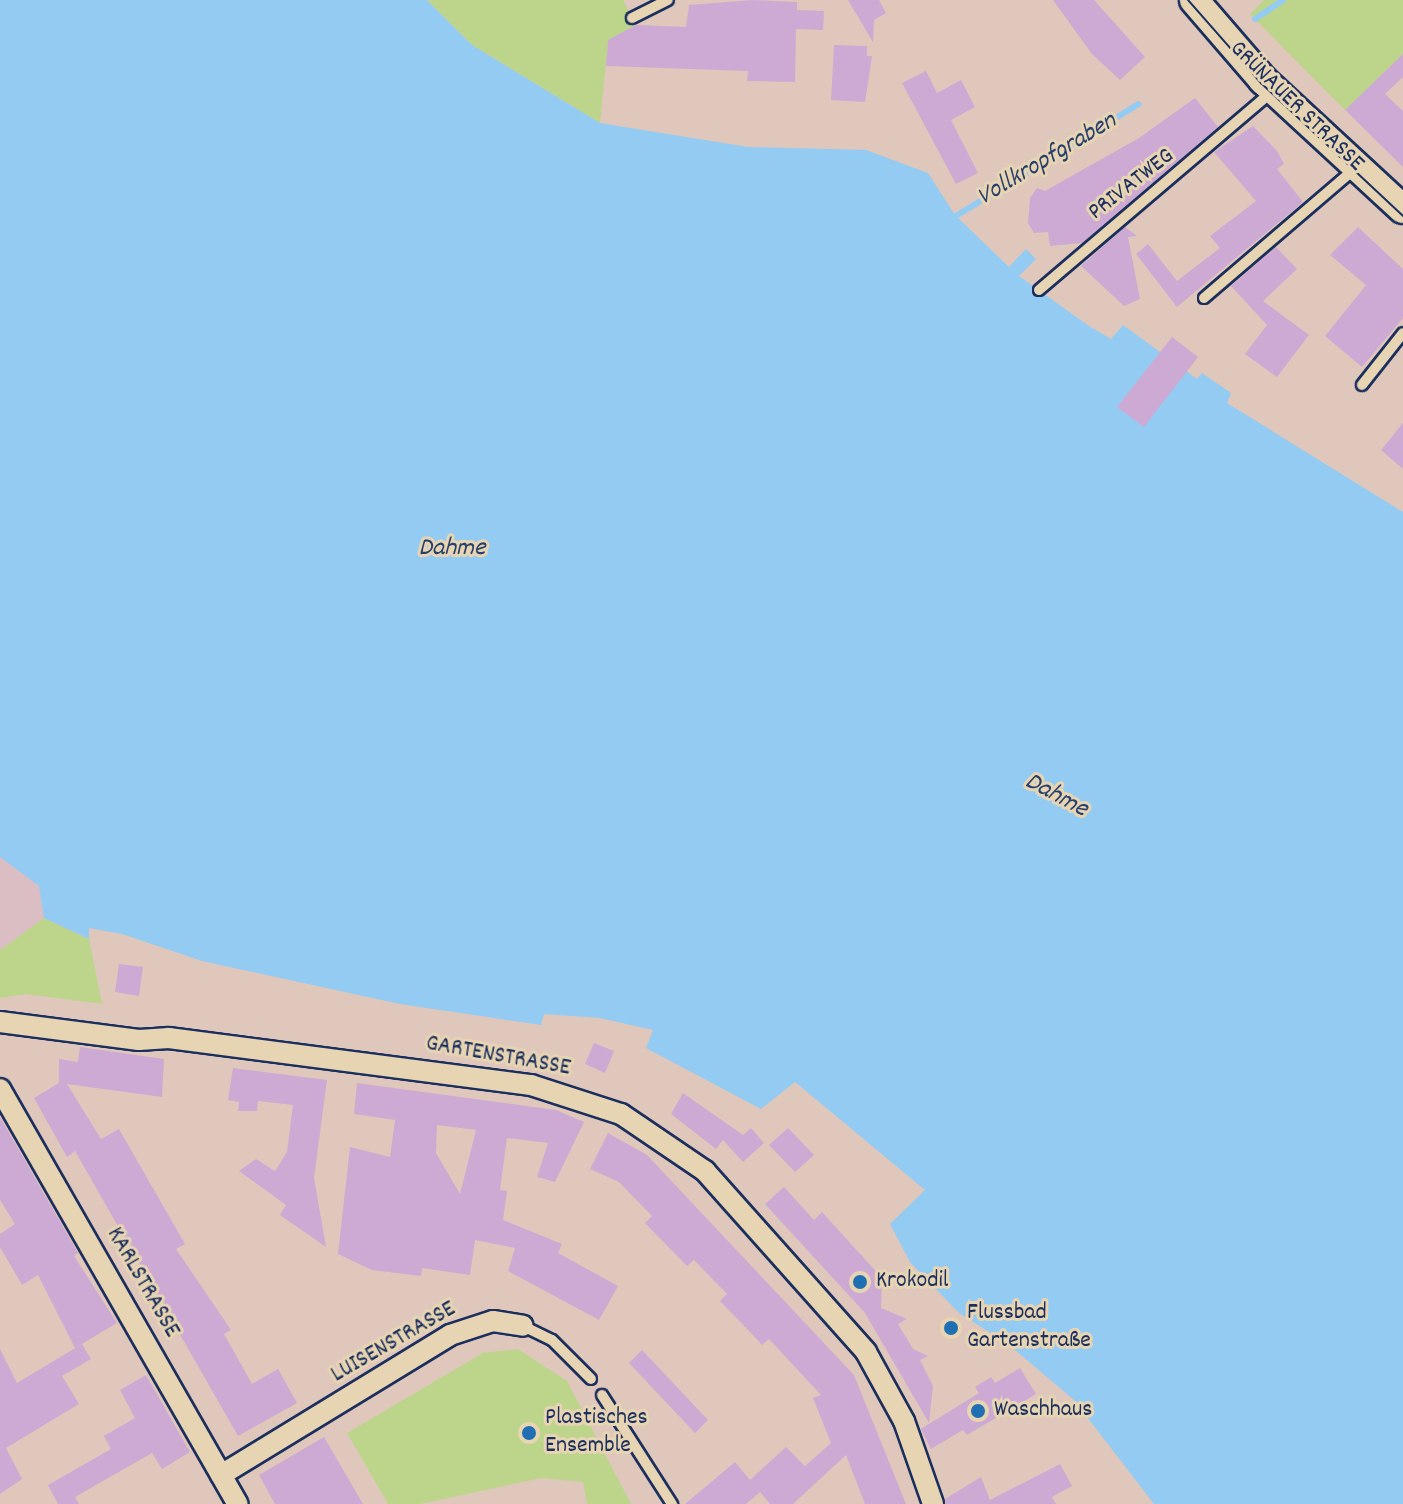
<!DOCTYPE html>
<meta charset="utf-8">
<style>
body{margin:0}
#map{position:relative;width:1403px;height:1504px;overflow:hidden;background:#dfc7bc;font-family:Dekko,sans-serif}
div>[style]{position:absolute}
.built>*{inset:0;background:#dabec3}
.green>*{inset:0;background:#bcd58b}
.water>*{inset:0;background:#94cbf2}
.stream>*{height:6px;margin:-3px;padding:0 3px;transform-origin:3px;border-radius:3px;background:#94cbf2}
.building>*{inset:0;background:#cdaad3}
.roads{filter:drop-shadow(2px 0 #1b2f5e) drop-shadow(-2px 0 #1b2f5e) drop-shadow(0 2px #1b2f5e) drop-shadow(0 -2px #1b2f5e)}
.service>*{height:10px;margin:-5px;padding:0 5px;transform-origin:5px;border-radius:5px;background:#e7d4b2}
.minor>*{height:20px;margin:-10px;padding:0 10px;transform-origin:10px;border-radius:10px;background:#e7d4b2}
.secondary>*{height:28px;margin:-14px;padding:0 14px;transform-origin:14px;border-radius:14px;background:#e7d4b2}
.tram>*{height:2px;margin:-1px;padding:0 1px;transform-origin:1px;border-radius:1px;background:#1b2f5e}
.dots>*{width:22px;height:22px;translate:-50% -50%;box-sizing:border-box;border:4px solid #e7d4b2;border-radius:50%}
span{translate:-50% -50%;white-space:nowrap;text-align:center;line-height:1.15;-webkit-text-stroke:6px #e7d4b2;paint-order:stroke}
.street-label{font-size:24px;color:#1b2f5e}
.poi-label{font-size:24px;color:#1b2f5e}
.left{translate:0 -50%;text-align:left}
.water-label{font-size:26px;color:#273f6d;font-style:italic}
</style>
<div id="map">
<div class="built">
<div style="clip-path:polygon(0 857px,39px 886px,44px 918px,0 950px)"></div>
</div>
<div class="green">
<div style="clip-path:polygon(427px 0,623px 0,636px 25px,608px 41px,600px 123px,472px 45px)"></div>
<div style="clip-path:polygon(1264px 0,1403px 0,1403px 54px,1345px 110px,1250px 14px)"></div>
<div style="clip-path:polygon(44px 918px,89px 939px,102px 1004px,26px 994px,0 998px,0 950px)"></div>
<div style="clip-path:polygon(518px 1349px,567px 1381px,631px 1504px,587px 1504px,583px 1482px,541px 1478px,420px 1504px,388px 1504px,347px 1433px,483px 1353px)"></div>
</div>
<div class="water">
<div style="clip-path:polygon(0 0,427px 0,472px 45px,600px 123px,748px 147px,866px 150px,928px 173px,955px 215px,1009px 267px,1026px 249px,1036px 259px,1019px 276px,1089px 326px,1111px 339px,1123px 325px,1197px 379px,1202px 373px,1231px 393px,1227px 403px,1403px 512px,1403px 1504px,1154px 1504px,1074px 1400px,1008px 1344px,959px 1313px,910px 1262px,890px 1224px,925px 1190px,795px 1082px,761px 1109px,646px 1048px,653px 1030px,600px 1018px,544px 1014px,541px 1025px,400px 1004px,202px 961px,122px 934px,89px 928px,89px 939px,44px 918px,39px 886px,0 857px)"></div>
</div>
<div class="stream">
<div style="left:1255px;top:19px;width:34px;rotate:-34deg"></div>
<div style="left:951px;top:219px;width:220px;rotate:-31.5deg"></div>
</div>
<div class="building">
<div style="clip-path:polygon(752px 0,797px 2px,797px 10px,824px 11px,823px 30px,796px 29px,795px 82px,747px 81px,748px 71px,606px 66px,608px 40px,636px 25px,686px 27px,689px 5px)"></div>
<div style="clip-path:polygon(848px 0,879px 0,886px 13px,874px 20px,873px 42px)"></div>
<div style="clip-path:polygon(1053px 0,1094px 0,1145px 57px,1120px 80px,1092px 54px)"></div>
<div style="clip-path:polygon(834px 45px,867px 46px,867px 56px,872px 56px,865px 102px,831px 100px)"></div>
<div style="clip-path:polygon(1403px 54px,1403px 77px,1385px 94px,1403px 111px,1403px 167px,1345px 110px)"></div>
<div style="clip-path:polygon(926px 71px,937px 93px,961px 80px,975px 107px,951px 120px,978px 173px,956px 184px,902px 83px)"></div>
<div style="clip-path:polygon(1195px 98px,1218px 127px,1082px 243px,1050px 246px,1048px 232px,1034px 233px,1028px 223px,1030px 198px,1037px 188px,1045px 191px,1139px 138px)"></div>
<div style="clip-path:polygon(1253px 126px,1277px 151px,1284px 164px,1277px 169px,1303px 202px,1177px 307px,1136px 254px,1148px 244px,1177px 281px,1220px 248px,1210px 236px,1256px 201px,1214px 152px)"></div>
<div style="clip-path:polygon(1125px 227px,1137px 236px,1128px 237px,1140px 299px,1124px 306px,1081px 266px)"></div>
<div style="clip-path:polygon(1358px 227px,1403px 269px,1403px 318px,1362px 367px,1325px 336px,1366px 285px,1330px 255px)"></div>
<div style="clip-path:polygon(1276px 247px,1297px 269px,1263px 301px,1309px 335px,1277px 377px,1245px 354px,1267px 325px,1231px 286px)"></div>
<div style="clip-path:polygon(1172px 337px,1198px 357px,1144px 427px,1117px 407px)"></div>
<div style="clip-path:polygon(1403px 423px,1403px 469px,1381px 450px)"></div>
<div style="clip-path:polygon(119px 964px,143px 967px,139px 996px,115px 992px)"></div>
<div style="clip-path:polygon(594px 1043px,614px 1051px,605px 1073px,585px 1064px)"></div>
<div style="clip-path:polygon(80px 1047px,164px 1059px,162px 1097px,67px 1084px,101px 1139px,119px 1129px,185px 1244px,176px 1249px,231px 1330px,224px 1334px,252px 1384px,278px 1369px,297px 1403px,238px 1436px,75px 1151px,67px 1157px,34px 1098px,59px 1083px,59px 1059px,78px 1062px)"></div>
<div style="clip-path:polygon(233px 1068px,327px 1080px,314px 1178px,326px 1247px,280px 1215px,286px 1205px,239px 1171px,256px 1159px,275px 1171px,287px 1152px,293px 1105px,258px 1101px,257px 1111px,238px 1111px,239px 1102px,228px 1100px)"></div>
<div style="clip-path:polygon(evenodd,357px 1083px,556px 1110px,584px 1122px,555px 1182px,537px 1177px,548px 1143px,507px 1138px,500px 1190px,507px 1191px,503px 1220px,562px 1244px,558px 1253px,618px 1286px,599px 1320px,508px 1271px,515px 1248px,475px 1240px,470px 1275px,422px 1268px,421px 1276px,372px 1270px,338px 1254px,350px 1147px,390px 1157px,395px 1120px,354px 1114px,357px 1083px,437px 1125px,476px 1130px,460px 1194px,436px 1153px,437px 1125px)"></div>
<div style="clip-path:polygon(683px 1093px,743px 1135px,751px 1128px,764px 1143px,743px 1162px,723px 1140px,716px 1149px,671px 1114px)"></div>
<div style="clip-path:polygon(0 1117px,78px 1253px,74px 1256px,117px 1323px,75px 1348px,38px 1275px,22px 1285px,0 1247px,0 1234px,15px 1224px,0 1200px)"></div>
<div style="clip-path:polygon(788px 1128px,814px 1155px,795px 1172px,769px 1145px)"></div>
<div style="clip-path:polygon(608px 1133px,647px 1155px,854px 1375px,906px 1504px,865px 1504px,846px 1455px,793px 1504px,770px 1504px,760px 1492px,746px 1504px,685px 1504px,735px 1462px,750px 1480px,786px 1447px,805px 1466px,831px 1443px,813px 1398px,821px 1395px,769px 1339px,762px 1345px,753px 1335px,720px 1301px,727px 1294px,694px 1260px,687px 1266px,645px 1223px,652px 1216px,619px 1182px,590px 1169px)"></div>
<div style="clip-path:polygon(784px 1187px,814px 1220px,822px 1212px,882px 1278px,881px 1308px,907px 1319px,898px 1324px,913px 1349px,928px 1356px,920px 1360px,933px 1386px,929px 1423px,865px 1313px,765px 1204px)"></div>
<div style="clip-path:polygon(82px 1344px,91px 1359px,62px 1376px,79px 1404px,6px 1448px,22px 1479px,0 1494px,0 1349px,17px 1383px)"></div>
<div style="clip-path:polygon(642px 1350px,708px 1420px,695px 1433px,629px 1363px)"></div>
<div style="clip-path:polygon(1020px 1368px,1036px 1394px,967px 1435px,963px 1430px,931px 1449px,921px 1429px,979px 1393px,975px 1387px,991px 1377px,995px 1383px)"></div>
<div style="clip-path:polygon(146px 1375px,190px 1452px,162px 1469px,152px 1453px,75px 1497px,79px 1504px,58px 1504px,48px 1485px,111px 1449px,104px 1436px,135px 1418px,120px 1390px)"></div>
<div style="clip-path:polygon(324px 1437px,363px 1504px,275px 1504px,259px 1475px)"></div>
<div style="clip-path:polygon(1060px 1464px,1072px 1486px,1052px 1497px,1056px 1504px,946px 1504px,945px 1499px,981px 1477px,990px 1500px)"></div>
</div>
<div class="roads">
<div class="service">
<div style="left:632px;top:18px;width:40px;rotate:-26.6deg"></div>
<div style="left:1039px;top:290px;width:306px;rotate:-40.4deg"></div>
<div style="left:1204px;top:298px;width:201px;rotate:-40.6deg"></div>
<div style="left:1362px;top:385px;width:66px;rotate:-51.7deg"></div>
<div style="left:523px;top:1326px;width:32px;rotate:26deg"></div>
<div style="left:552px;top:1340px;width:55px;rotate:45deg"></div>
<div style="left:602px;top:1395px;width:130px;rotate:57.3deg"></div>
</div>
<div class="minor">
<div style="left:0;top:1022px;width:140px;rotate:7.4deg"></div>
<div style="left:139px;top:1040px;width:30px;rotate:-4deg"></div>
<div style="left:169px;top:1038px;width:365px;rotate:7.4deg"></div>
<div style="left:531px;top:1085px;width:95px;rotate:17.9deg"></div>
<div style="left:621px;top:1114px;width:102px;rotate:34.2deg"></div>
<div style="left:705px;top:1171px;width:242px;rotate:48.3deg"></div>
<div style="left:866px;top:1352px;width:79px;rotate:61.2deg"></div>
<div style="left:904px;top:1421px;width:88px;rotate:70.7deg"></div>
<div style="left:0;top:1089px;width:478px;rotate:60.2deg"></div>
<div style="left:221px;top:1475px;width:268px;rotate:-31.4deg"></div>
<div style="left:450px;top:1335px;width:45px;rotate:-18deg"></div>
<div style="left:493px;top:1321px;width:30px;rotate:9deg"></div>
</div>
<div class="secondary">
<div style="left:1194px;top:0;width:106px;rotate:49.2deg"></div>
<div style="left:1263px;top:80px;width:190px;rotate:42.7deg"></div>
</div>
</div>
<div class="tram">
<div style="left:1188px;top:0;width:111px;rotate:48.7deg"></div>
<div style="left:1261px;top:83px;width:195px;rotate:43.1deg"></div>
</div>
<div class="dots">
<div style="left:860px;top:1282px;background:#1f6fb2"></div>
<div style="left:951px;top:1328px;background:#1f6fb2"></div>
<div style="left:978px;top:1411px;background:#1f6fb2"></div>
<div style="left:529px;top:1433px;background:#1f6fb2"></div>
</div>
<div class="street-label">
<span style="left:1296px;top:107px;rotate:44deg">GRÜNAUER STRASSE</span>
<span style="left:1132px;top:185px;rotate:-38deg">PRIVATWEG</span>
<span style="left:498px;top:1057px;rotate:10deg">GARTENSTRASSE</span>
<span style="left:142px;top:1283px;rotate:60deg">KARLSTRASSE</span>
<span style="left:394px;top:1343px;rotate:-30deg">LUISENSTRASSE</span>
</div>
<div class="poi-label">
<span class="left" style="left:876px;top:1282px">Krokodil</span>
<span class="left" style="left:967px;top:1328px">Flussbad<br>Gartenstraße</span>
<span class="left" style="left:994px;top:1411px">Waschhaus</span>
<span class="left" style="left:545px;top:1433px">Plastisches<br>Ensemble</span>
</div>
<div class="water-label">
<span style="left:1047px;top:160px;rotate:-31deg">Vollkropfgraben</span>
<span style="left:452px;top:549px">Dahme</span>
<span style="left:1056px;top:796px;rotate:28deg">Dahme</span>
</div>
</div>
